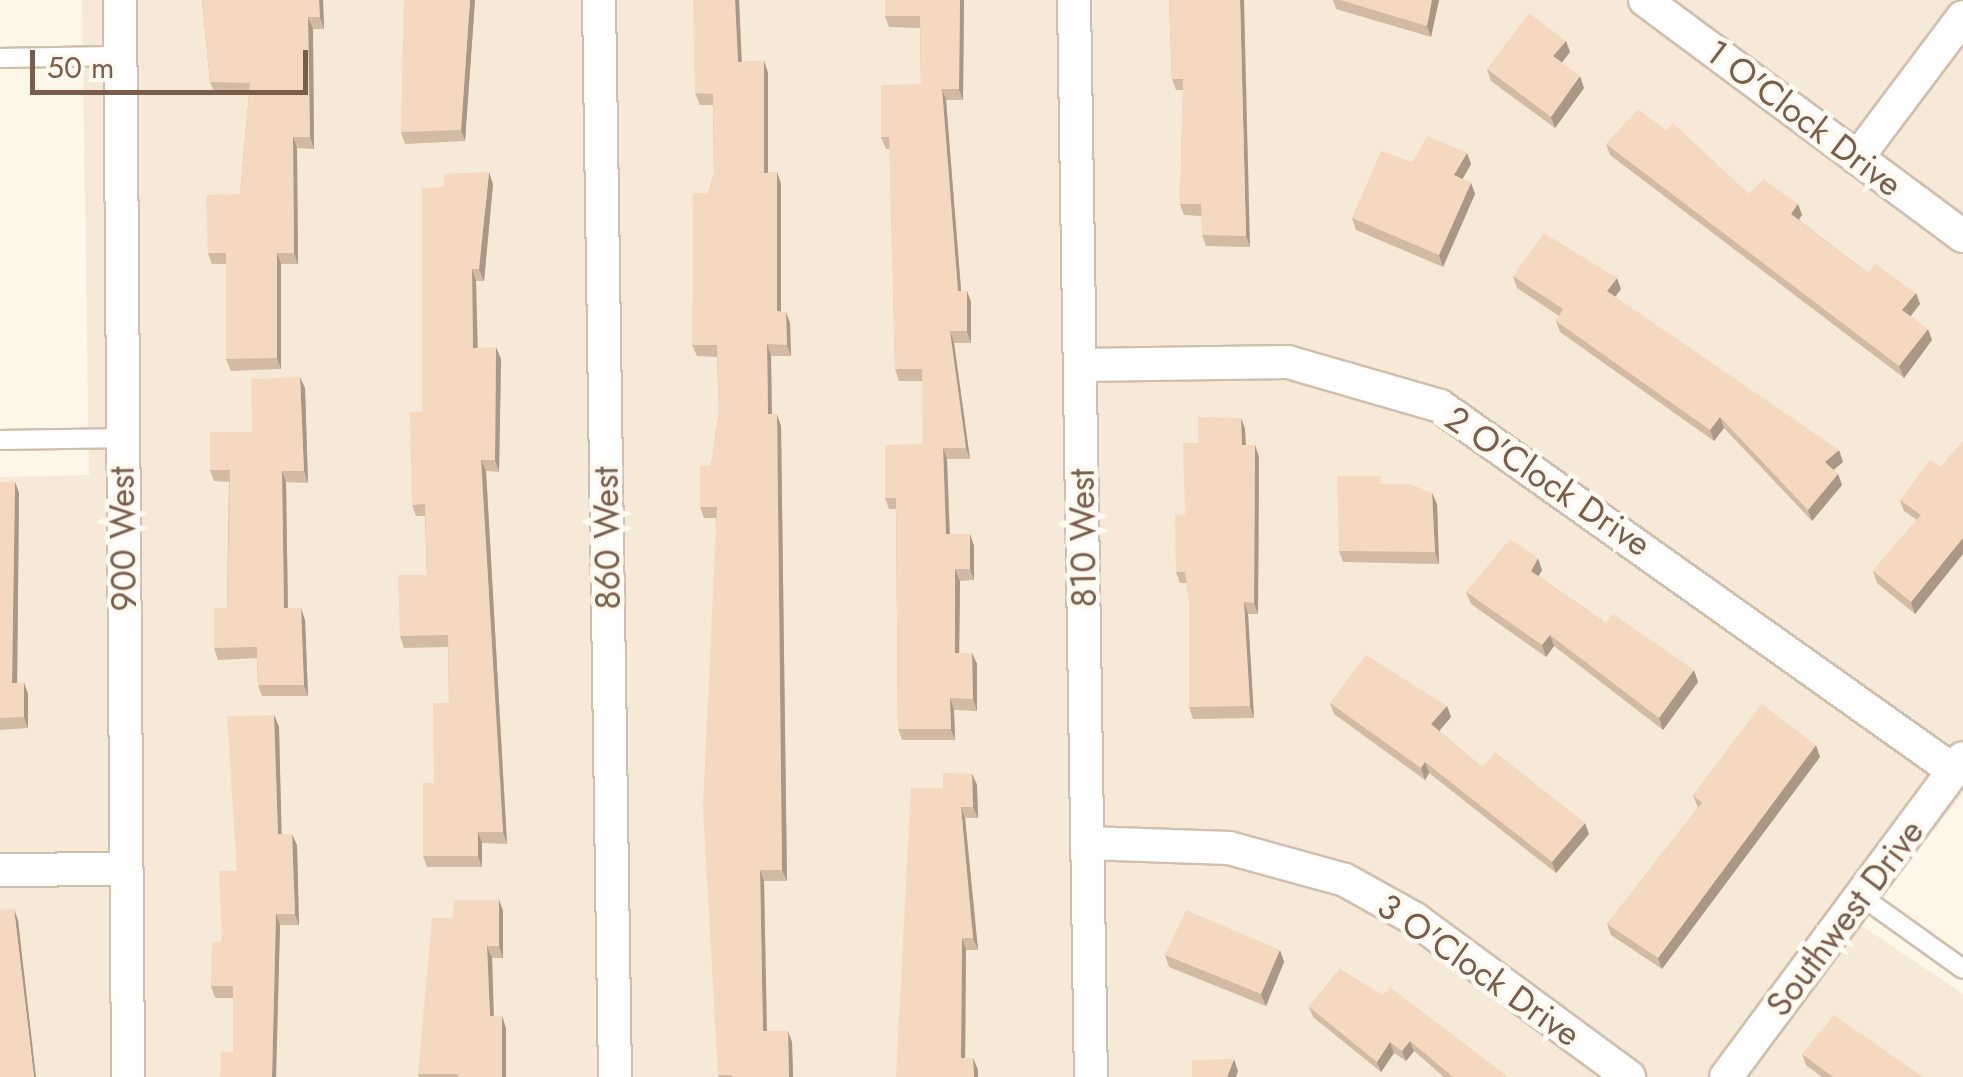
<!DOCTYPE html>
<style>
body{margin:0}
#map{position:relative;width:1963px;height:1077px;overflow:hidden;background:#fdf7ea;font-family:Jost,sans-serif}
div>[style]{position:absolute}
.residential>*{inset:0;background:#f6e9d7}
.roads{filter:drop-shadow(2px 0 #d1bfae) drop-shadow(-2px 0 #d1bfae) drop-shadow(0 2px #d1bfae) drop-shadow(0 -2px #d1bfae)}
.service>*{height:18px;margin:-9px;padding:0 9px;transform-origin:9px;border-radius:9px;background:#fff}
.minor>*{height:32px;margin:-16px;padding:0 16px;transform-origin:16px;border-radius:16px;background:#fff}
.wall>*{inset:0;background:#d2baa5}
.shaded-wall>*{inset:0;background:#ab9786}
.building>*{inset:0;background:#f4d8c0}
span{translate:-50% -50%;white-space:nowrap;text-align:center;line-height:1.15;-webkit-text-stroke:9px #fffaf1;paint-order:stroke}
.street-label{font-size:35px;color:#7a5e4b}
.scale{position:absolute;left:30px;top:50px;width:278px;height:45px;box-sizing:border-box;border:5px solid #7a5e4b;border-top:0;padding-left:12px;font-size:30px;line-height:35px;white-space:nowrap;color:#7a5e4b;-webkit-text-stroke:8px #fffaf1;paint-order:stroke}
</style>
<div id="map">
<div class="residential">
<div style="clip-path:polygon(82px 0,1963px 0,1963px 793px,1861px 925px,1963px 994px,1963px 1077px,0 1077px,0 477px,89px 475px)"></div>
</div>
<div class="roads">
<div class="service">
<div style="left:0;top:58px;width:120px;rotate:-1deg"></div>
<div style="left:0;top:440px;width:122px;rotate:-0.9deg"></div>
<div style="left:1861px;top:896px;width:125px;rotate:35.6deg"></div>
</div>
<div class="minor">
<div style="left:120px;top:0;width:1077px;rotate:89.57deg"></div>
<div style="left:599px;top:0;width:1077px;rotate:89.15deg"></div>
<div style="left:1074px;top:0;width:1077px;rotate:89.1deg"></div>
<div style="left:1645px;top:0;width:396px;rotate:36.6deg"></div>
<div style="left:1857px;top:158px;width:176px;rotate:-53.1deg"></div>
<div style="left:1080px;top:365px;width:208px;rotate:-0.8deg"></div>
<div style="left:1288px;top:362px;width:158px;rotate:16.1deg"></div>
<div style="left:1440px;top:406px;width:630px;rotate:35.38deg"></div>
<div style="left:1087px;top:843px;width:142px;rotate:2deg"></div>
<div style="left:1229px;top:848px;width:120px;rotate:15.4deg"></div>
<div style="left:1345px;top:880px;width:80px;rotate:29.1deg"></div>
<div style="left:1415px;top:919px;width:266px;rotate:36.4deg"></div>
<div style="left:0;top:870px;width:125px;rotate:-0.5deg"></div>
<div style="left:1726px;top:1077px;width:397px;rotate:-53.4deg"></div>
</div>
</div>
<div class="wall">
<div style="clip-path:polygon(202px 0,323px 0,324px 29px,313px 29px,314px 149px,297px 148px,298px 264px,281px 264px,281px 369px,231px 371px,226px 359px,226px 264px,212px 264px,208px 253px,240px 194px,249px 94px,215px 94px,210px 82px)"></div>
<div style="clip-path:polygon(475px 0,465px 141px,405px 144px,401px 132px)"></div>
<div style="clip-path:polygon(739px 0,742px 62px,764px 61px,768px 73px,768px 173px,777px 172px,781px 184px,781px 312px,790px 323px,791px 356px,771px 356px,772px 414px,781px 426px,787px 881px,764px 881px,767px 1031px,792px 1042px,793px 1077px,719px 1077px,718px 1075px,716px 518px,704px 518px,700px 507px,711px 466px,719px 413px,717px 357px,697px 356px,692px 345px,708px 193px,714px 174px,713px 105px,700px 105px,695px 93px)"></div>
<div style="clip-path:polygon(964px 0,963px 100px,946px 100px,961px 291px,967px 291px,971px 302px,971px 343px,954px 343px,970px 459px,947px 459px,950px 534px,970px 534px,974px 546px,974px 580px,960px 581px,959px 653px,972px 653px,977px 664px,977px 711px,954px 710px,955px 740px,902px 740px,898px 729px,896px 509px,889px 509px,885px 498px,923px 444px,923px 381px,899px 381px,895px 369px,890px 149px,886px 149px,881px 137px,921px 84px,920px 28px,889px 27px,885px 16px)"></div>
<div style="clip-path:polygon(1169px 0,1250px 247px,1206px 246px,1202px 235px,1202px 216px,1184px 215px,1180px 204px,1183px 90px,1176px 90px,1172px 79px)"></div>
<div style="clip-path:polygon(1333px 0,1439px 0,1431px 37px,1336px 9px)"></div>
<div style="clip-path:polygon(1566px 41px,1570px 52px,1562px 63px,1584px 88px,1555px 128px,1491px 81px,1487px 69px)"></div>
<div style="clip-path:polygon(1606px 144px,1749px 194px,1798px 204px,1802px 215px,1799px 220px,1868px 273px,1916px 293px,1920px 304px,1910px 316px,1932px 340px,1904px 378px,1610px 155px)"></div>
<div style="clip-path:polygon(1467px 153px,1471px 164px,1462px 179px,1471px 183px,1475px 194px,1443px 267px,1356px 230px,1352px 218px,1412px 162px)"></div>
<div style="clip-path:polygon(493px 184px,484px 281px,476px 281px,477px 348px,501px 359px,499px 472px,486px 471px,507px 844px,482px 843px,482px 867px,427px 867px,423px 856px,449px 703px,448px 647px,404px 648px,400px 636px,427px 575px,425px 516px,416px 516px,412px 505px,422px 412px)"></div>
<div style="clip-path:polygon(1513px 276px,1621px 289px,1615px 297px,1843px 462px,1834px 470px,1838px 474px,1842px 485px,1812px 521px,1724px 428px,1714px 441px,1560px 332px,1556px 321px,1559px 316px,1517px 288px)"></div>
<div style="clip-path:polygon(305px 388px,308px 483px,286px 482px,288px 608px,305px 620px,308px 696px,262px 696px,258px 685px,257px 658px,218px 660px,214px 648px,227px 608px,229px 482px,214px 481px,210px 470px)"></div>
<div style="clip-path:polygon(1241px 418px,1245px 429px,1246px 445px,1255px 445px,1259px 457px,1258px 614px,1248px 614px,1254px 718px,1193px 719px,1189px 707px,1189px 600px,1187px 583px,1180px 583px,1176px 572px,1198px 443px)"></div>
<div style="clip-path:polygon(1963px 441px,1963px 554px,1915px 614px,1877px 583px,1873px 571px,1917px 520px,1904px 511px,1900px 500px,1941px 467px)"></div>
<div style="clip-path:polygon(0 482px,15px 482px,19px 493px,17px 683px,24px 683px,28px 694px,28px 728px,0 730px)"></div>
<div style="clip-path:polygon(1384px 484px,1432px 493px,1437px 504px,1439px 564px,1343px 562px,1339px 551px)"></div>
<div style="clip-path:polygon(1542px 570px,1538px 576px,1606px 623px,1698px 682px,1663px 730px,1554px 646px,1546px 657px,1471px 604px,1466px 592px)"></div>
<div style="clip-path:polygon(1330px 703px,1447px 706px,1451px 717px,1439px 731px,1482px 767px,1589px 834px,1556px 873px,1429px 773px,1425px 780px,1334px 714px)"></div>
<div style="clip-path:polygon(274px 715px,279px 727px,281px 834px,297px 845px,299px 925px,280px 925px,276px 1077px,220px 1077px,233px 1052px,233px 998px,215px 998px,211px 986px)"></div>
<div style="clip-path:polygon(1820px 757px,1662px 969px,1611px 935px,1607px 924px,1698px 808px,1693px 795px)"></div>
<div style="clip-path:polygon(972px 774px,977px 785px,978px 818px,965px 818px,978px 950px,966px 950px,965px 1058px,973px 1058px,978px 1070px,896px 1077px,943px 788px)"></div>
<div style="clip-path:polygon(499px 900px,503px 911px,503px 958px,492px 958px,494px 1016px,502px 1016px,506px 1028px,506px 1077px,419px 1077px,418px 1074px,453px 918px)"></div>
<div style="clip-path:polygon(1280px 950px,1284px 962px,1266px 1006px,1169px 967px,1165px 955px)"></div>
<div style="clip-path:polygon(1340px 969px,1508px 1077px,1444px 1077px,1414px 1051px,1406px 1061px,1394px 1053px,1381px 1072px,1313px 1017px,1309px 1007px)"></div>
<div style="clip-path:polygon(1802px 1054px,1923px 1077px,1822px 1077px,1806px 1065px)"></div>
</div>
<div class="shaded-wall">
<div style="clip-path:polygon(319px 0,323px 0,324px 29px,320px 17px)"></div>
<div style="clip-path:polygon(470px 0,475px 0,465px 141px,461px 130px)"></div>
<div style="clip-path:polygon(735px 0,739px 0,742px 73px,738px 62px)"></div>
<div style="clip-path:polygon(960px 0,964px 0,963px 100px,959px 89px)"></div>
<div style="clip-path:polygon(1240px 0,1244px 0,1250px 247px,1246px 236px)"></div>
<div style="clip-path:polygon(1432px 0,1439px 0,1431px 37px,1427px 26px)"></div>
<div style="clip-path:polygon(308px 17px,313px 29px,314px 149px,310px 137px)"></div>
<div style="clip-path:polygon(1566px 41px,1570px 52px,1557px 68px,1553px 56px)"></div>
<div style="clip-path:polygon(764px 61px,768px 73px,768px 184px,764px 173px)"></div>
<div style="clip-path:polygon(1580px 76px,1584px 88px,1555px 128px,1551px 117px)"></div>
<div style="clip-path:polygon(942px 89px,946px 100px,962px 302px,958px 291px)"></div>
<div style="clip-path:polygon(293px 137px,297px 148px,298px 264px,294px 253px)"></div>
<div style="clip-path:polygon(1467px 153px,1471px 164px,1458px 187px,1454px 175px)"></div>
<div style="clip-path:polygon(489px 172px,493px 184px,484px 281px,479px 269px)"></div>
<div style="clip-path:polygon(777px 172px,781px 184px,781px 323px,777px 311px)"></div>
<div style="clip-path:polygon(1471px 183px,1475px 194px,1443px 267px,1439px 255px)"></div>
<div style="clip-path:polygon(1798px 204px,1802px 215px,1795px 225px,1791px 214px)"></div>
<div style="clip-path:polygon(277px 253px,281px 264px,281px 369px,277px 358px)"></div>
<div style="clip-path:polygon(472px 269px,476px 281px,478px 359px,473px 348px)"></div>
<div style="clip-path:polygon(1617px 278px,1621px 289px,1611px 302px,1607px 291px)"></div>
<div style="clip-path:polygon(967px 291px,971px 302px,971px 343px,967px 331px)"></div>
<div style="clip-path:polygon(1916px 293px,1920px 304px,1906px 322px,1902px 310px)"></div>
<div style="clip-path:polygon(786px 312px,790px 323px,791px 356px,787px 345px)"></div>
<div style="clip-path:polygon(1928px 329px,1932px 340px,1904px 378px,1899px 366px)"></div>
<div style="clip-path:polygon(950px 331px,954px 343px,970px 459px,966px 448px)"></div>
<div style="clip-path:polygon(767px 344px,771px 356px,772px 426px,768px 414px)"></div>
<div style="clip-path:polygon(496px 347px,501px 359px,499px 472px,495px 460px)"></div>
<div style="clip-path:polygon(300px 377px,305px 388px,308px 483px,304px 471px)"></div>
<div style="clip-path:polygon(777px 414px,781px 426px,787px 881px,782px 870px)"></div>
<div style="clip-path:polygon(1720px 417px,1724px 428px,1714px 441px,1710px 430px)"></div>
<div style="clip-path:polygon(1241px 418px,1245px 429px,1246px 457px,1242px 445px)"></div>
<div style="clip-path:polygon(1255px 445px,1259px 457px,1258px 614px,1254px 603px)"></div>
<div style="clip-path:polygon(943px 448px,947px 459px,950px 545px,946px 534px)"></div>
<div style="clip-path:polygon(1839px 450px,1843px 462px,1829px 473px,1825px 462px)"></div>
<div style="clip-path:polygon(481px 460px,486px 471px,507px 844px,503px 832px)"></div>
<div style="clip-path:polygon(282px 471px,286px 482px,288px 620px,284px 608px)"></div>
<div style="clip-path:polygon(1838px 474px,1842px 485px,1812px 521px,1808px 510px)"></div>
<div style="clip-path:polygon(15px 482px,19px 493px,17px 695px,12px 683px)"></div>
<div style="clip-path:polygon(1432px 493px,1437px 504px,1439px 564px,1435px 552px)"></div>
<div style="clip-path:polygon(970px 534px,974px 546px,974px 580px,970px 569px)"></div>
<div style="clip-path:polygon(1963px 538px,1963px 554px,1915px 614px,1911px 602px)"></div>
<div style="clip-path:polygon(1538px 558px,1542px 570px,1535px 582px,1531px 571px)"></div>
<div style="clip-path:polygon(955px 569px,960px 581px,959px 664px,955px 653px)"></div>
<div style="clip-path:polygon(1244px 602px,1248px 614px,1254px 718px,1250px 706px)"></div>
<div style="clip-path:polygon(301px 608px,305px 620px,308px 696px,304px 685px)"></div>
<div style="clip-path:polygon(1550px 635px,1554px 646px,1546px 657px,1542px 645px)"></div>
<div style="clip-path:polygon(972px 653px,977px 664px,977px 711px,973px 699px)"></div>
<div style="clip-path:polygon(1694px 670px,1698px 682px,1663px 730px,1659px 718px)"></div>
<div style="clip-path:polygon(24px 683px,28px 694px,28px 728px,24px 717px)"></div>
<div style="clip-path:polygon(950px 698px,954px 710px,955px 740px,951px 729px)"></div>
<div style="clip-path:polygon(1447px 706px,1451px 717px,1435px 736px,1431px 724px)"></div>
<div style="clip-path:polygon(274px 715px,279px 727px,282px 846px,278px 834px)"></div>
<div style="clip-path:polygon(1816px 745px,1820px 757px,1662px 969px,1658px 958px)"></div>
<div style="clip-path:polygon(1425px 762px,1429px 773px,1425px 780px,1421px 768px)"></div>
<div style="clip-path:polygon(972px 774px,977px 785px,978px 818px,973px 807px)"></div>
<div style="clip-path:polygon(961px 807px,965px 818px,978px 950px,973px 938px)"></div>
<div style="clip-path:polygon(1585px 823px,1589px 834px,1556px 873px,1552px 862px)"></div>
<div style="clip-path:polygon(478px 832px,482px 843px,482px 867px,478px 856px)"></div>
<div style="clip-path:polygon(292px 834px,297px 845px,299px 925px,295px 914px)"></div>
<div style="clip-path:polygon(760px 870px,764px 881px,767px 1042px,763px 1031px)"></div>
<div style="clip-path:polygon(499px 900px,503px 911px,503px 958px,499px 946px)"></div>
<div style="clip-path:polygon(14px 909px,18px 920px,36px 1077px,34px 1077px)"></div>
<div style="clip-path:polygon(276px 914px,280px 925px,276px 1077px,272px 1077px)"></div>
<div style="clip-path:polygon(962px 938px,966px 950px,965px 1069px,961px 1058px)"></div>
<div style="clip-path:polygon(487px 946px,492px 958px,494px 1028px,490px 1016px)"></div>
<div style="clip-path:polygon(1280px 950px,1284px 962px,1266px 1006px,1261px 994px)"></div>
<div style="clip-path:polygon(502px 1016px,506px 1028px,506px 1077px,502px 1077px)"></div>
<div style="clip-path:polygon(788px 1031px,792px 1042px,793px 1077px,789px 1077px)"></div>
<div style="clip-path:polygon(1410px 1041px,1414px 1051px,1406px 1061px,1402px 1051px)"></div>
<div style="clip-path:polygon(1390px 1042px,1394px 1053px,1381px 1072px,1377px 1062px)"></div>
<div style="clip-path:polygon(973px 1058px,978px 1070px,978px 1077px,974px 1077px)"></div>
<div style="clip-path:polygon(1234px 1059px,1238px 1071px,1236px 1077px,1227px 1077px)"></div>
</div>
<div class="building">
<div style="clip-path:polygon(202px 0,319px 0,320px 17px,308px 17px,310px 137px,293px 137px,294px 253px,277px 253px,277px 358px,226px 359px,226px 253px,208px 253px,206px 195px,240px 194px,250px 83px,210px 82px)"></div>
<div style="clip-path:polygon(404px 0,470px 0,461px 130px,401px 132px)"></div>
<div style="clip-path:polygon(693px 0,735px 0,738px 62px,764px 61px,764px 173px,777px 172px,777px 311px,786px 312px,787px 345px,767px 344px,768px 414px,777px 414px,782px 870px,760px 870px,763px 1031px,788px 1031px,789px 1077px,732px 1077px,732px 1075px,718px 1075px,703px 807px,717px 507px,700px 507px,700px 466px,711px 466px,719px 413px,717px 345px,692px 345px,693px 193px,708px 193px,714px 174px,713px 94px,695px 93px)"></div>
<div style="clip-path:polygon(885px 0,960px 0,959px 89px,942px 89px,958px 291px,967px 291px,967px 331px,950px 331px,966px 448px,943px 448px,946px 534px,970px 534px,970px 569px,955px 569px,955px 653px,972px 653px,973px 699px,950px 698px,951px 729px,898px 729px,896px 498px,885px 498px,885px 445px,923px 444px,922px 369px,895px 369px,889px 137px,881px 137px,881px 85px,921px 84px,920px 16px,885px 16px)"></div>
<div style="clip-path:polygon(1169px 0,1240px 0,1246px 236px,1202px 235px,1201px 204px,1180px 204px,1183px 79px,1172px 79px)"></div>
<div style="clip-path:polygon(1340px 0,1432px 0,1427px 26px)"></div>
<div style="clip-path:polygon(1529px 13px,1566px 41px,1553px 56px,1580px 76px,1551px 117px,1487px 69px)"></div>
<div style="clip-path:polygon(1638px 109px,1666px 130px,1673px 123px,1749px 194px,1763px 179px,1798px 204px,1791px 214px,1868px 273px,1875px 264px,1916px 293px,1902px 310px,1928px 329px,1899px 366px,1606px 144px)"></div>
<div style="clip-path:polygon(1428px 136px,1467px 153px,1454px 175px,1471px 183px,1439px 255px,1352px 218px,1381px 151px,1412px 162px)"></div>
<div style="clip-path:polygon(489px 172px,479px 269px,472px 269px,473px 348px,496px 347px,495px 460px,481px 460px,503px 832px,478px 832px,478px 856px,423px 856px,423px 783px,434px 783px,433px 703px,449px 703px,448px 635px,400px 636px,398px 575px,427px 575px,425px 504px,412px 505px,410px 412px,422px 412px,422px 188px,444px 187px,444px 174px)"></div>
<div style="clip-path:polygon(1544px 233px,1617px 278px,1607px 291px,1839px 450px,1825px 462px,1838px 474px,1808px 510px,1720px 417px,1710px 430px,1556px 321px,1563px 309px,1513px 276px)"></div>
<div style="clip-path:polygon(300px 377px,304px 471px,282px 471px,284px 608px,301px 608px,304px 685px,258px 685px,257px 647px,214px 648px,214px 608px,227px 608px,230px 470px,210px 470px,210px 432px,252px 432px,251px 379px)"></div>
<div style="clip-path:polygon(1198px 417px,1241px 418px,1242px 445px,1255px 445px,1254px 603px,1244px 602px,1250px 706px,1189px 707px,1189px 600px,1185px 572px,1176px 572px,1175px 514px,1185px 515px,1183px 443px,1198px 443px)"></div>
<div style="clip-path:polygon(1963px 441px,1963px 538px,1911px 602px,1873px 571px,1921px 515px,1900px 500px,1930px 460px,1941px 467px)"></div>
<div style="clip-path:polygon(1337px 476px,1381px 476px,1380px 484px,1410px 484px,1432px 493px,1435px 552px,1339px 551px)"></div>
<div style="clip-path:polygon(0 482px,15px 482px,12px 683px,24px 683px,24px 717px,0 718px)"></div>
<div style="clip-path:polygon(1510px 539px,1538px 558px,1531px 571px,1606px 623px,1613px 614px,1694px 670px,1659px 718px,1550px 635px,1542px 645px,1466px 592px)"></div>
<div style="clip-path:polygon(1366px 655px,1447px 706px,1431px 724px,1482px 767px,1495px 752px,1585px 823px,1552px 862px,1425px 762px,1421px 768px,1330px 703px)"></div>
<div style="clip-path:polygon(1762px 704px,1816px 745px,1658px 958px,1607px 924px,1702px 803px,1693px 795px)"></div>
<div style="clip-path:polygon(274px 715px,278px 834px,292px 834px,295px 914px,276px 914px,272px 1077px,220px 1077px,221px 1052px,233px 1052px,233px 986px,211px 986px,212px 942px,222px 942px,219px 871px,237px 871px,227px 716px)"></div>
<div style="clip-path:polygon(943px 773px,972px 774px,973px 807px,961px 807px,973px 938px,962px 938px,961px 1058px,973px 1058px,974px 1077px,896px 1077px,911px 788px,943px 788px)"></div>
<div style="clip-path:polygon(454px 900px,499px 900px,499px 946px,487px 946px,490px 1016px,502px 1016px,502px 1077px,458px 1077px,458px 1074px,418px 1074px,432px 918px,453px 918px)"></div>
<div style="clip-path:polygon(14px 909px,34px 1077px,0 1077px,0 910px)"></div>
<div style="clip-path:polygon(1186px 910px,1280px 950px,1261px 994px,1165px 955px)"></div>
<div style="clip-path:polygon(1340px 969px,1383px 995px,1390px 987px,1508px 1077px,1453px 1077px,1410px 1041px,1402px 1051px,1390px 1042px,1377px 1062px,1309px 1007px)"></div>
<div style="clip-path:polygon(1834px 1015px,1923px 1077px,1833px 1077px,1802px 1054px)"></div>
<div style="clip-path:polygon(1234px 1059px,1227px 1077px,1192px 1077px,1192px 1060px)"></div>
</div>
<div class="street-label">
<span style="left:1804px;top:118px;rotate:37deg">1 O'Clock Drive</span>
<span style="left:1548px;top:481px;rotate:34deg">2 O'Clock Drive</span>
<span style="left:607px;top:538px;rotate:-91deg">860 West</span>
<span style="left:1083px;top:538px;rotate:-91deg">810 West</span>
<span style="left:123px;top:539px;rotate:-91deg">900 West</span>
<span style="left:1845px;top:918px;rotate:-53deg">Southwest Drive</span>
<span style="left:1479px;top:970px;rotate:35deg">3 O'Clock Drive</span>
</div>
<div class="scale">50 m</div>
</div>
